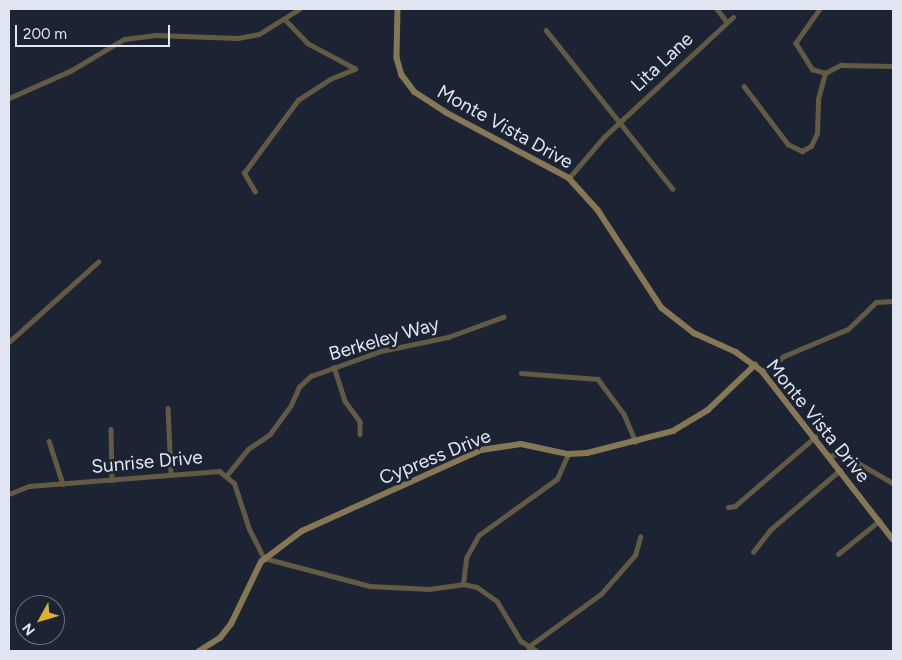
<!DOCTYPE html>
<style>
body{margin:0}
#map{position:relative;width:902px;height:660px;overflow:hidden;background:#1c2333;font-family:Figtree,sans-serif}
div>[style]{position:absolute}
.minor>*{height:4.5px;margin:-2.25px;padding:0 2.25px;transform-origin:2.25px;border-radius:2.25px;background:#635a44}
.tertiary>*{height:5px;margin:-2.5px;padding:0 2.5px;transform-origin:2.5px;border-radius:2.5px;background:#635a44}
.secondary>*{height:5.5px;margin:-2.75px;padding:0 2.75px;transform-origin:2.75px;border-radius:2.75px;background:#877855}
span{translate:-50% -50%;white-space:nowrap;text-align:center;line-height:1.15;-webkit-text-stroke:5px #1c2333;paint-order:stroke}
.street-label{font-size:19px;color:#e0e5f1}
.frame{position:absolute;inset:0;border:10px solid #e0e5f1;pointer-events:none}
.north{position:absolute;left:15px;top:595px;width:50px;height:50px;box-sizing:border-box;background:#1c2333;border:1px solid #6a717f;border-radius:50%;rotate:231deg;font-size:14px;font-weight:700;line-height:20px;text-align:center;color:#e0e5f1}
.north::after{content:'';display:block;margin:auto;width:18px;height:22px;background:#dfb034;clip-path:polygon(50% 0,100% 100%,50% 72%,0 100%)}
.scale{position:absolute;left:15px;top:25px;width:155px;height:22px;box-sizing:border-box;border:2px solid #e0e5f1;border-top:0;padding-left:6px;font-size:15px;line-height:18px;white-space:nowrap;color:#e0e5f1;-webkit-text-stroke:4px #1c2333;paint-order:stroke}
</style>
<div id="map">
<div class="minor">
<div style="left:717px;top:9px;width:16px;rotate:52deg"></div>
<div style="left:820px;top:9px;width:42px;rotate:125.2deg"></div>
<div style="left:796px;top:43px;width:31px;rotate:58deg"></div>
<div style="left:812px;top:69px;width:14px;rotate:17deg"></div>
<div style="left:546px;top:30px;width:203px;rotate:51.4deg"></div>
<div style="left:744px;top:86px;width:73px;rotate:52.8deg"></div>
<div style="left:788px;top:144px;width:16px;rotate:27deg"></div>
<div style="left:802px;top:151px;width:10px;rotate:-29deg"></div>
<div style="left:811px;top:146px;width:14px;rotate:-65deg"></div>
<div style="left:817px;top:133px;width:34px;rotate:-88deg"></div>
<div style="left:818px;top:99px;width:27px;rotate:-75deg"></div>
<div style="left:825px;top:73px;width:18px;rotate:-27deg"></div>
<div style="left:841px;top:65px;width:52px;rotate:1.1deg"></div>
<div style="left:569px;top:178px;width:54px;rotate:-49.5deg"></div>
<div style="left:604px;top:137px;width:176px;rotate:-42.9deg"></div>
<div style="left:255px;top:192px;width:22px;rotate:-120deg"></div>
<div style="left:244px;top:173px;width:91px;rotate:-53.5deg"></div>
<div style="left:298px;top:100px;width:38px;rotate:-33deg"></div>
<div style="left:330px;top:79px;width:27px;rotate:-22deg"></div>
<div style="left:355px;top:69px;width:53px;rotate:-152deg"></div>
<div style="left:308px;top:44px;width:33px;rotate:-134deg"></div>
<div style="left:9px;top:342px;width:120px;rotate:-42deg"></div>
<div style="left:334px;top:367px;width:36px;rotate:72deg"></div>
<div style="left:345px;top:401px;width:26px;rotate:54deg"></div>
<div style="left:360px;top:422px;width:12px;rotate:90deg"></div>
<div style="left:521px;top:373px;width:77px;rotate:4.5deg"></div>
<div style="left:598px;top:379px;width:44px;rotate:53.4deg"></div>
<div style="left:624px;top:414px;width:30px;rotate:67deg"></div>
<div style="left:168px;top:408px;width:67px;rotate:87.4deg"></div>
<div style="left:111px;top:429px;width:51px;rotate:88.9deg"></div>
<div style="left:49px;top:441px;width:45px;rotate:72deg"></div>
<div style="left:829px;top:456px;width:12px;rotate:-14deg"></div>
<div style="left:841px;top:453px;width:60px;rotate:30deg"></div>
<div style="left:227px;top:475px;width:33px;rotate:-51deg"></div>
<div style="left:248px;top:449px;width:27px;rotate:-34deg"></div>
<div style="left:270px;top:434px;width:36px;rotate:-54deg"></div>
<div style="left:291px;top:405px;width:20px;rotate:-66deg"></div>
<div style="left:299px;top:387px;width:16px;rotate:-43deg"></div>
<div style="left:311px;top:376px;width:74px;rotate:-19.7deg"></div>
<div style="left:381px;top:351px;width:68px;rotate:-11.8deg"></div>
<div style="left:448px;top:337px;width:59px;rotate:-20deg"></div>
<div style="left:728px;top:507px;width:7px;rotate:-8deg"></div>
<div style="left:735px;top:506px;width:106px;rotate:-40.8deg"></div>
<div style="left:753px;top:552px;width:28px;rotate:-52deg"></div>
<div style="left:770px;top:530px;width:92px;rotate:-40.6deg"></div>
<div style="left:838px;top:554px;width:53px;rotate:-38.8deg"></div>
<div style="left:264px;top:558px;width:110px;rotate:14.8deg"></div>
<div style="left:370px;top:586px;width:59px;rotate:2.9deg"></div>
<div style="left:429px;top:589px;width:34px;rotate:-8deg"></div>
<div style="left:463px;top:584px;width:14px;rotate:12deg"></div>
<div style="left:477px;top:587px;width:24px;rotate:35deg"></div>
<div style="left:497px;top:601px;width:47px;rotate:59deg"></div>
<div style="left:521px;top:641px;width:19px;rotate:32deg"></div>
<div style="left:463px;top:584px;width:26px;rotate:-83deg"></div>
<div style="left:466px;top:558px;width:26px;rotate:-61deg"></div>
<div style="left:479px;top:535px;width:96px;rotate:-35.7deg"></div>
<div style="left:557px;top:479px;width:27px;rotate:-66deg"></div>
<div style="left:528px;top:647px;width:90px;rotate:-36deg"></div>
<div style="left:601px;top:594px;width:52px;rotate:-48.9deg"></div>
<div style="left:635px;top:555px;width:19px;rotate:-74deg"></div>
</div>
<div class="tertiary">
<div style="left:9px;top:98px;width:67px;rotate:-23.9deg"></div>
<div style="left:70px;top:71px;width:63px;rotate:-30.7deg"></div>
<div style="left:124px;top:39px;width:32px;rotate:-7deg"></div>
<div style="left:156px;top:35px;width:82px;rotate:2.1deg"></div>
<div style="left:238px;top:38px;width:21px;rotate:-11deg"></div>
<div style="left:259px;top:34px;width:47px;rotate:-32deg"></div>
<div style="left:762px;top:371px;width:27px;rotate:-34deg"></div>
<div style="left:784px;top:356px;width:69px;rotate:-22.9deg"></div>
<div style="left:848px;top:329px;width:39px;rotate:-44deg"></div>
<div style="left:876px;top:302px;width:17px;rotate:-3deg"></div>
<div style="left:9px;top:494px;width:22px;rotate:-22deg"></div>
<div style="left:29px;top:486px;width:191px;rotate:-4.5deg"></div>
<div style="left:219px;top:471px;width:19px;rotate:39deg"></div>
<div style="left:234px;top:483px;width:48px;rotate:71.9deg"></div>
<div style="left:249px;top:529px;width:33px;rotate:63deg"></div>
</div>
<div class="secondary">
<div style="left:398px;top:9px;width:49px;rotate:91.2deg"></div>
<div style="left:397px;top:58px;width:18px;rotate:74deg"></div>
<div style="left:402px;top:75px;width:21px;rotate:53deg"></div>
<div style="left:415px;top:92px;width:38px;rotate:33deg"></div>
<div style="left:447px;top:113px;width:138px;rotate:28deg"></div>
<div style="left:569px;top:178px;width:43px;rotate:47.8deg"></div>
<div style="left:598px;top:210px;width:117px;rotate:56.9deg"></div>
<div style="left:662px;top:308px;width:41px;rotate:38deg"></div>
<div style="left:694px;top:333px;width:46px;rotate:24.3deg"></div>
<div style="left:736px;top:352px;width:32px;rotate:36deg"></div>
<div style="left:762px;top:371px;width:213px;rotate:52.1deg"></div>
<div style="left:199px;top:651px;width:25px;rotate:-32deg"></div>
<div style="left:220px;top:638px;width:18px;rotate:-52deg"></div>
<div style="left:231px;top:624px;width:69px;rotate:-64.2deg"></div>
<div style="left:261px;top:562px;width:51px;rotate:-37.1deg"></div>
<div style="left:302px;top:531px;width:196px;rotate:-24.3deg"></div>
<div style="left:481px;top:450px;width:40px;rotate:-8.5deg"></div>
<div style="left:521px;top:444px;width:48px;rotate:12deg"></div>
<div style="left:568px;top:454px;width:19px;rotate:-3deg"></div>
<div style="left:587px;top:453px;width:89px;rotate:-14.3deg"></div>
<div style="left:673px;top:431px;width:41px;rotate:-31deg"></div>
<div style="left:708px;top:410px;width:65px;rotate:-43.8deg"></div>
</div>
<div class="street-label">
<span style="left:662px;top:62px;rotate:-43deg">Lita Lane</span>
<span style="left:505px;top:127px;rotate:29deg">Monte Vista Drive</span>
<span style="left:384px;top:339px;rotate:-16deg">Berkeley Way</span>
<span style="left:818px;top:421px;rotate:51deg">Monte Vista Drive</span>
<span style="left:435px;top:457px;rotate:-22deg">Cypress Drive</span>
<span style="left:147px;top:462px;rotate:-5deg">Sunrise Drive</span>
</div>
<div class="frame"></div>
<div class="north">N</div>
<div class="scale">200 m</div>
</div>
